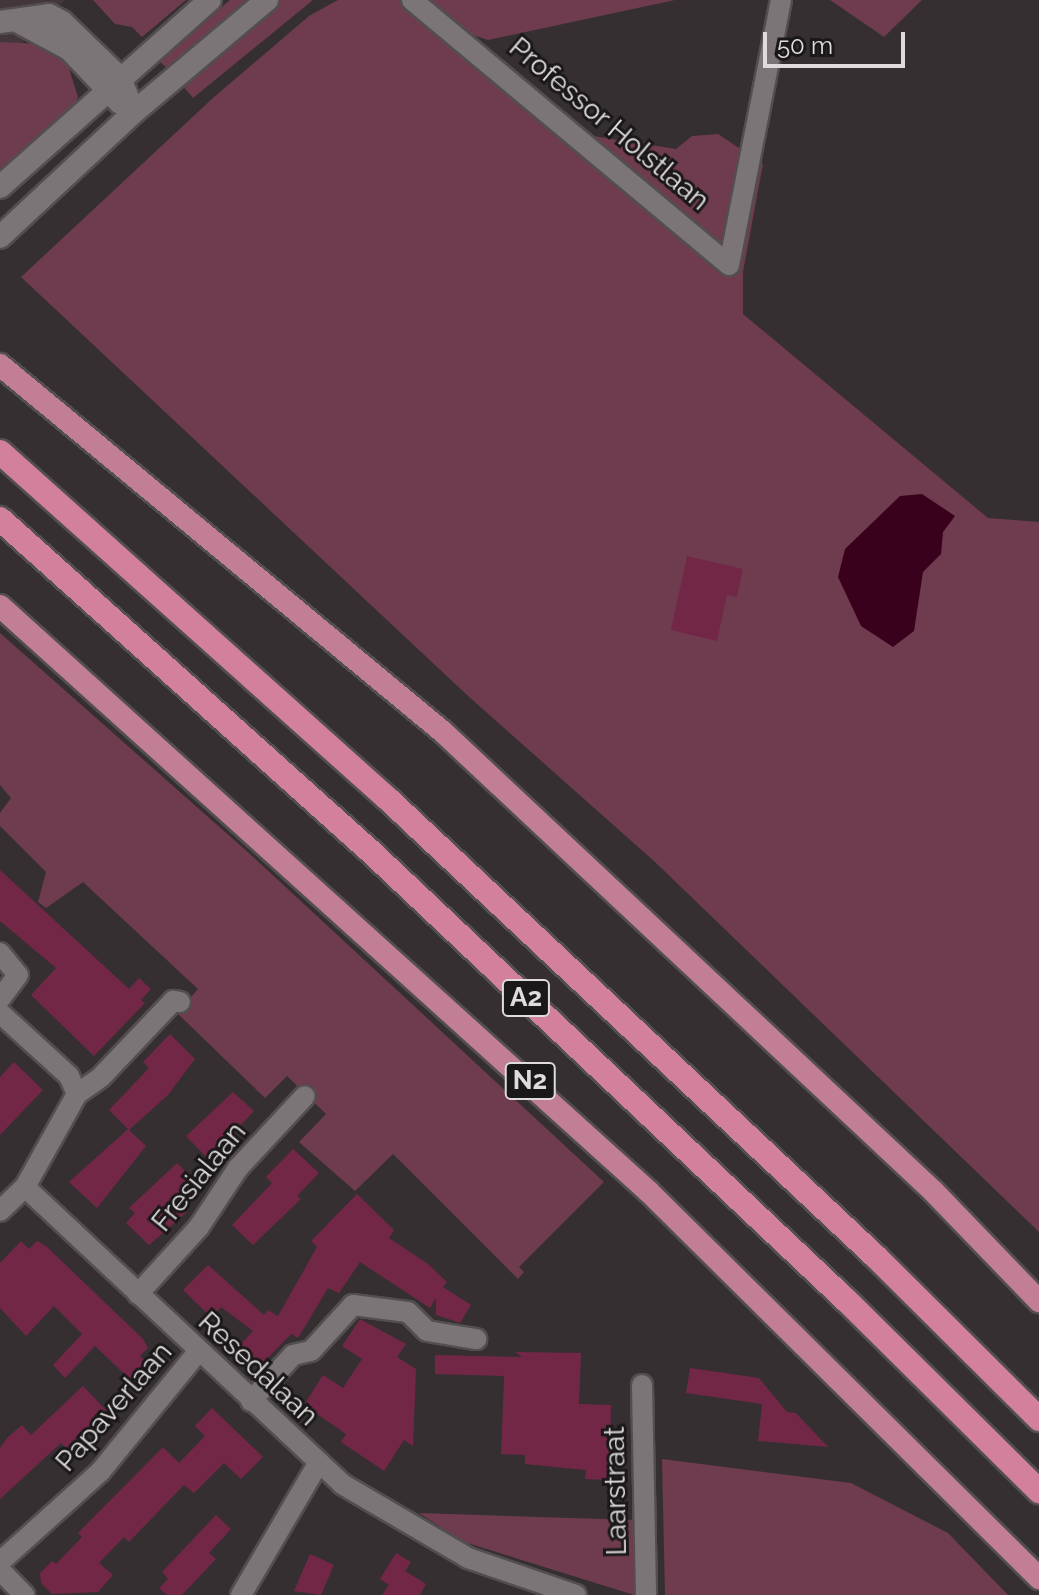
<!DOCTYPE html>
<style>
body{margin:0}
#map{position:relative;width:1039px;height:1595px;overflow:hidden;background:#352f31;font-family:Raleway,sans-serif}
div>[style]{position:absolute}
.built>*{inset:0;background:#43373b}
.green>*{inset:0;background:#6f3b4e}
.water>*{inset:0;background:#39011c}
.building>*{inset:0;background:#732747}
.roads{filter:drop-shadow(2px 0 #534e50) drop-shadow(-2px 0 #534e50) drop-shadow(0 2px #534e50) drop-shadow(0 -2px #534e50)}
.minor>*{height:20px;margin:-10px;padding:0 10px;transform-origin:10px;border-radius:10px;background:#7c7577}
.tertiary>*{height:22px;margin:-11px;padding:0 11px;transform-origin:11px;border-radius:11px;background:#7c7577}
.secondary>*{height:22px;margin:-11px;padding:0 11px;transform-origin:11px;border-radius:11px;background:#7c7577}
.trunk>*{height:22px;margin:-11px;padding:0 11px;transform-origin:11px;border-radius:11px;background:#c17e94}
.motorway>*{height:24px;margin:-12px;padding:0 12px;transform-origin:12px;border-radius:12px;background:#d2809c}
span{translate:-50% -50%;white-space:nowrap;text-align:center;line-height:1.15;-webkit-text-stroke:6px #1a1818;paint-order:stroke}
.shield-label span{padding:2px 6px;background:#1a1818;border:2px solid;border-radius:6px;-webkit-text-stroke-width:0}
.shield-label{font-size:26px;color:#e0dcdd;font-weight:700}
.street-label{font-size:28px;color:#e0dcdd}
.scale{position:absolute;left:763px;top:32px;width:142px;height:36px;box-sizing:border-box;border:4px solid #e0dcdd;border-top:0;padding-left:10px;font-size:24px;line-height:28px;white-space:nowrap;color:#e0dcdd;-webkit-text-stroke:6px #1a1818;paint-order:stroke}
</style>
<div id="map">
<div class="built">
<div style="clip-path:polygon(0 0,65px 0,0 65px)"></div>
</div>
<div class="green">
<div style="clip-path:polygon(93px 0,186px 0,142px 37px,132px 27px,115px 24px)"></div>
<div style="clip-path:polygon(230px 0,252px 0,168px 69px,159px 61px)"></div>
<div style="clip-path:polygon(281px 0,313px 0,193px 98px,182px 85px)"></div>
<div style="clip-path:polygon(338px 0,675px 0,488px 40px,436px 23px,561px 131px,676px 149px,692px 136px,718px 134px,763px 164px,743px 272px,743px 314px,988px 518px,1039px 522px,1039px 1232px,655px 862px,467px 695px,21px 277px,214px 97px,309px 16px)"></div>
<div style="clip-path:polygon(830px 0,922px 0,884px 37px)"></div>
<div style="clip-path:polygon(0 42px,42px 44px,55px 51px,67px 62px,78px 97px,72px 110px,0 177px)"></div>
<div style="clip-path:polygon(0 633px,250px 854px,604px 1182px,519px 1267px,524px 1272px,518px 1279px,393px 1154px,355px 1191px,299px 1142px,326px 1114px,287px 1076px,265px 1098px,177px 1013px,198px 989px,83px 882px,46px 908px,38px 902px,46px 872px,0 826px,0 813px,11px 798px,0 785px)"></div>
<div style="clip-path:polygon(662px 1459px,851px 1483px,948px 1533px,1008px 1595px,665px 1595px)"></div>
<div style="clip-path:polygon(419px 1513px,634px 1520px,634px 1595px,464px 1542px)"></div>
</div>
<div class="water">
<div style="clip-path:polygon(922px 494px,955px 516px,943px 532px,941px 554px,923px 572px,914px 631px,893px 647px,861px 626px,838px 577px,845px 549px,900px 496px)"></div>
</div>
<div class="building">
<div style="clip-path:polygon(687px 556px,743px 569px,737px 597px,727px 595px,717px 641px,671px 630px)"></div>
<div style="clip-path:polygon(0 870px,129px 989px,139px 978px,151px 989px,141px 1000px,145px 1003px,94px 1056px,31px 995px,56px 968px,0 921px)"></div>
<div style="clip-path:polygon(170px 1034px,195px 1059px,168px 1095px,129px 1130px,146px 1146px,97px 1208px,69px 1182px,128px 1129px,109px 1110px,149px 1068px,143px 1062px)"></div>
<div style="clip-path:polygon(14px 1062px,43px 1090px,0 1135px,0 1077px)"></div>
<div style="clip-path:polygon(233px 1092px,254px 1111px,208px 1159px,186px 1136px)"></div>
<div style="clip-path:polygon(293px 1149px,319px 1173px,297px 1196px,301px 1199px,253px 1245px,232px 1225px,272px 1183px,266px 1177px)"></div>
<div style="clip-path:polygon(177px 1163px,197px 1183px,179px 1202px,187px 1212px,149px 1245px,126px 1223px,135px 1213px,129px 1208px)"></div>
<div style="clip-path:polygon(357px 1194px,394px 1230px,389px 1238px,428px 1264px,447px 1282px,443px 1287px,471px 1305px,460px 1323px,436px 1315px,436px 1298px,430px 1308px,360px 1262px,339px 1293px,328px 1288px,298px 1338px,291px 1334px,261px 1365px,240px 1345px,253px 1331px,221px 1307px,211px 1317px,183px 1290px,208px 1265px,264px 1315px,268px 1310px,278px 1316px,317px 1247px,311px 1241px)"></div>
<div style="clip-path:polygon(21px 1241px,29px 1249px,37px 1241px,46px 1246px,143px 1339px,148px 1348px,140px 1356px,150px 1365px,133px 1382px,95px 1346px,65px 1378px,53px 1365px,82px 1334px,54px 1306px,26px 1336px,0 1308px,0 1263px)"></div>
<div style="clip-path:polygon(360px 1319px,406px 1344px,397px 1357px,416px 1369px,413px 1446px,404px 1440px,384px 1471px,341px 1442px,346px 1434px,304px 1405px,323px 1375px,343px 1388px,362px 1359px,342px 1346px)"></div>
<div style="clip-path:polygon(515px 1352px,581px 1353px,579px 1404px,611px 1405px,609px 1480px,585px 1479px,586px 1470px,525px 1464px,525px 1455px,501px 1454px,504px 1376px,435px 1374px,435px 1355px,522px 1357px)"></div>
<div style="clip-path:polygon(690px 1368px,759px 1378px,787px 1412px,796px 1413px,828px 1447px,758px 1441px,762px 1404px,686px 1393px)"></div>
<div style="clip-path:polygon(83px 1386px,107px 1411px,66px 1448px,61px 1443px,0 1499px,0 1448px,7px 1438px,22px 1425px,31px 1435px)"></div>
<div style="clip-path:polygon(212px 1408px,263px 1457px,241px 1479px,224px 1463px,194px 1493px,184px 1485px,129px 1542px,124px 1537px,99px 1563px,113px 1575px,98px 1592px,52px 1594px,41px 1583px,40px 1573px,52px 1561px,56px 1564px,82px 1537px,78px 1533px,163px 1447px,179px 1463px,205px 1436px,195px 1426px)"></div>
<div style="clip-path:polygon(216px 1515px,231px 1529px,209px 1553px,216px 1559px,182px 1595px,167px 1595px,159px 1588px,168px 1579px,162px 1572px)"></div>
<div style="clip-path:polygon(396px 1553px,411px 1562px,405px 1571px,426px 1584px,420px 1595px,382px 1595px,389px 1585px,380px 1579px)"></div>
<div style="clip-path:polygon(310px 1554px,334px 1565px,321px 1595px,294px 1591px)"></div>
</div>
<div class="roads">
<div class="minor">
<div style="left:412px;top:0;width:413px;rotate:39.9deg"></div>
<div style="left:729px;top:265px;width:270px;rotate:-78.9deg"></div>
<div style="left:0;top:953px;width:28px;rotate:51deg"></div>
<div style="left:18px;top:975px;width:30px;rotate:127deg"></div>
<div style="left:0;top:1013px;width:93px;rotate:42.4deg"></div>
<div style="left:69px;top:1076px;width:20px;rotate:66deg"></div>
<div style="left:77px;top:1094px;width:107px;rotate:119.2deg"></div>
<div style="left:25px;top:1187px;width:434px;rotate:43.1deg"></div>
<div style="left:342px;top:1484px;width:146px;rotate:30.4deg"></div>
<div style="left:468px;top:1558px;width:114px;rotate:18.9deg"></div>
<div style="left:77px;top:1094px;width:29px;rotate:-35deg"></div>
<div style="left:101px;top:1077px;width:105px;rotate:-46.5deg"></div>
<div style="left:173px;top:1001px;width:7px;rotate:8deg"></div>
<div style="left:0;top:1211px;width:35px;rotate:-44deg"></div>
<div style="left:138px;top:1294px;width:91px;rotate:-47.7deg"></div>
<div style="left:199px;top:1227px;width:71px;rotate:-56.5deg"></div>
<div style="left:238px;top:1168px;width:98px;rotate:-47.1deg"></div>
<div style="left:642px;top:1385px;width:210px;rotate:88.9deg"></div>
<div style="left:251px;top:1401px;width:62px;rotate:-47.6deg"></div>
<div style="left:293px;top:1355px;width:18px;rotate:-13deg"></div>
<div style="left:311px;top:1351px;width:62px;rotate:-47.6deg"></div>
<div style="left:353px;top:1305px;width:55px;rotate:7.3deg"></div>
<div style="left:408px;top:1312px;width:27px;rotate:45deg"></div>
<div style="left:427px;top:1331px;width:50px;rotate:9.3deg"></div>
<div style="left:0;top:1562px;width:135px;rotate:-42deg"></div>
<div style="left:100px;top:1472px;width:155px;rotate:-50.8deg"></div>
<div style="left:0;top:1570px;width:35px;rotate:46deg"></div>
<div style="left:241px;top:1595px;width:152px;rotate:-59.6deg"></div>
</div>
<div class="tertiary">
<div style="left:17px;top:21px;width:59px;rotate:28.3deg"></div>
<div style="left:69px;top:49px;width:74px;rotate:46.6deg"></div>
<div style="left:0;top:22px;width:49px;rotate:-8.1deg"></div>
<div style="left:49px;top:15px;width:15px;rotate:28deg"></div>
<div style="left:62px;top:22px;width:81px;rotate:44deg"></div>
<div style="left:120px;top:78px;width:37px;rotate:68deg"></div>
</div>
<div class="secondary">
<div style="left:0;top:187px;width:281px;rotate:-41.7deg"></div>
<div style="left:0;top:237px;width:183px;rotate:-43deg"></div>
<div style="left:134px;top:112px;width:174px;rotate:-40.1deg"></div>
</div>
<div class="trunk">
<div style="left:0;top:365px;width:575px;rotate:39.64deg"></div>
<div style="left:443px;top:732px;width:671px;rotate:43.13deg"></div>
<div style="left:933px;top:1191px;width:153px;rotate:46.1deg"></div>
<div style="left:0;top:606px;width:874px;rotate:42.08deg"></div>
<div style="left:649px;top:1192px;width:549px;rotate:44.7deg"></div>
</div>
<div class="motorway">
<div style="left:0;top:452px;width:521px;rotate:41.81deg"></div>
<div style="left:388px;top:799px;width:669px;rotate:43.18deg"></div>
<div style="left:876px;top:1257px;width:230px;rotate:44.8deg"></div>
<div style="left:0;top:519px;width:494px;rotate:41.9deg"></div>
<div style="left:368px;top:849px;width:657px;rotate:43.34deg"></div>
<div style="left:846px;top:1300px;width:272px;rotate:44.7deg"></div>
</div>
</div>
<div class="shield-label">
<span style="left:526px;top:998px">A2</span>
<span style="left:530px;top:1081px">N2</span>
</div>
<div class="street-label">
<span style="left:609px;top:124px;rotate:40deg">Professor Holstlaan</span>
<span style="left:199px;top:1177px;rotate:-51deg">Fresialaan</span>
<span style="left:258px;top:1369px;rotate:43deg">Resedalaan</span>
<span style="left:114px;top:1407px;rotate:-49deg">Papaverlaan</span>
<span style="left:616px;top:1491px;rotate:-91deg">Laarstraat</span>
</div>
<div class="scale">50 m</div>
</div>
